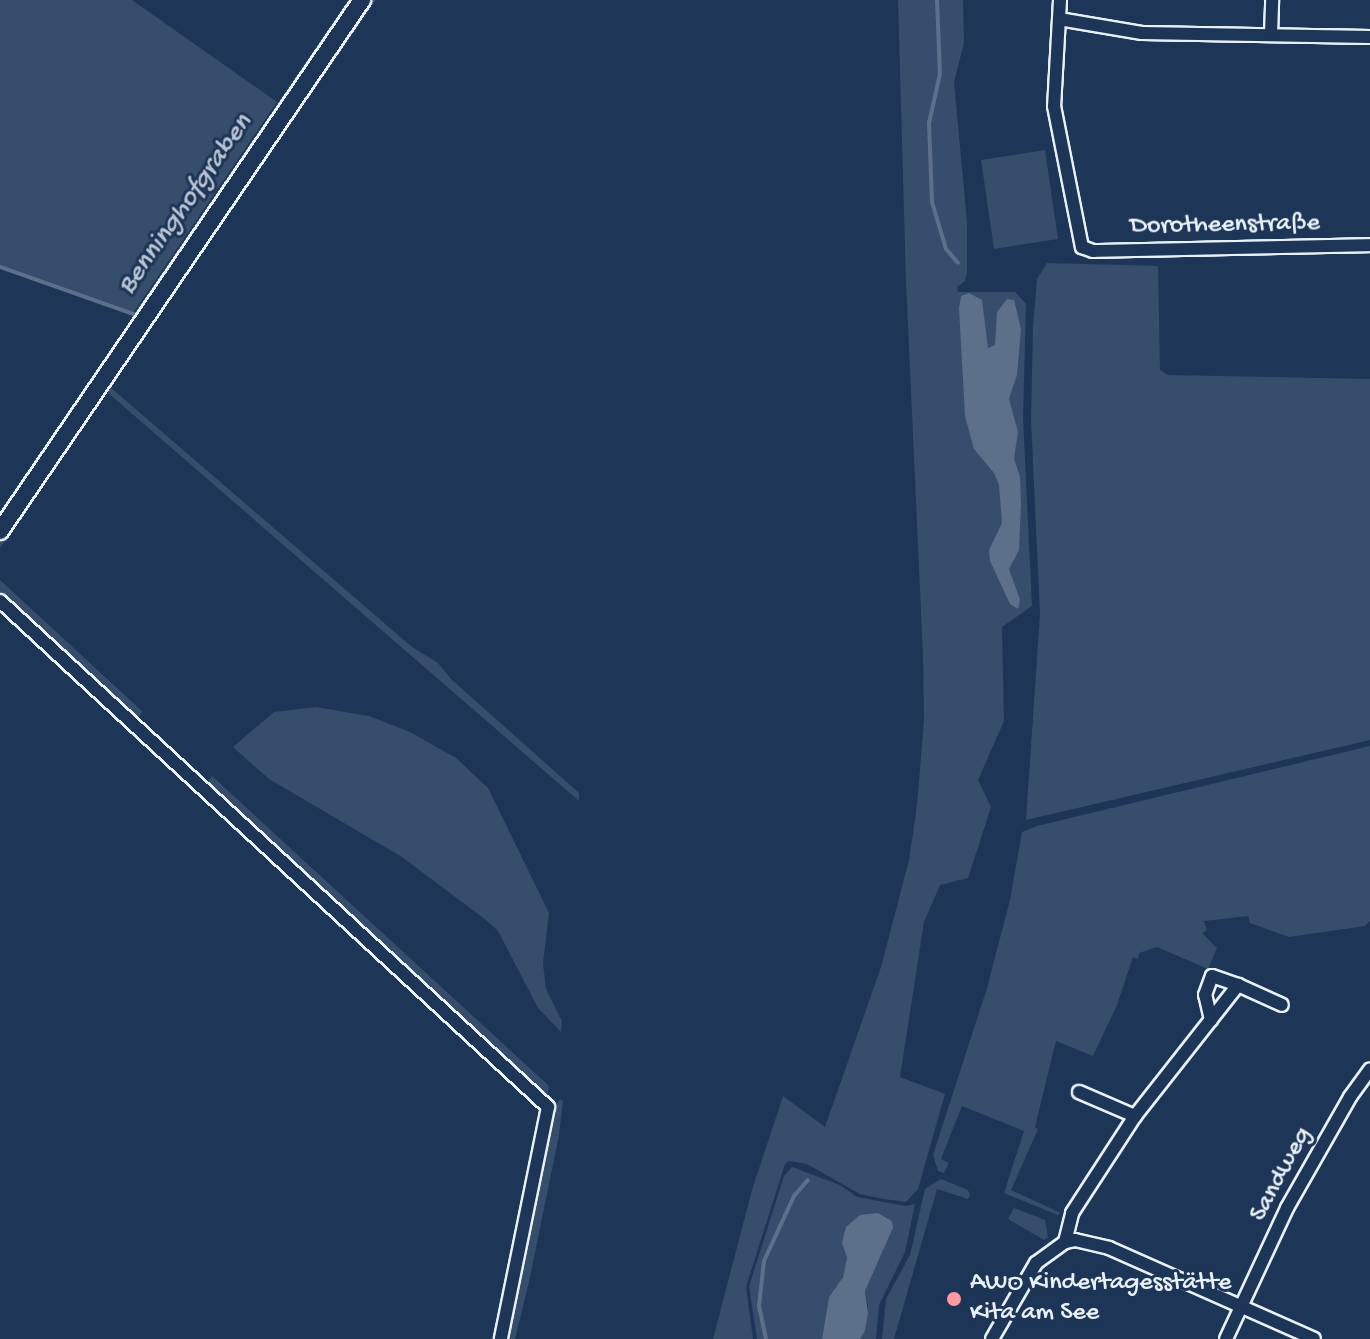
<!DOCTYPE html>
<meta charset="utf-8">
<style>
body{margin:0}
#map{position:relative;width:1370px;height:1339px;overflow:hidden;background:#1d3557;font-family:"Gochi Hand",sans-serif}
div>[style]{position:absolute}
.green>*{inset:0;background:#374d6c}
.water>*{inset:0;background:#5d7089}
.stream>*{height:4px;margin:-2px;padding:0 2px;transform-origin:2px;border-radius:2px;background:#5d7089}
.roads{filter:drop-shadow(2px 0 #e8f1f8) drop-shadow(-2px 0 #e8f1f8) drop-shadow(0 2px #e8f1f8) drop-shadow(0 -2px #e8f1f8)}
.minor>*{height:12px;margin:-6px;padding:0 6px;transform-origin:6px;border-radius:6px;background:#1d3557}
.tertiary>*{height:16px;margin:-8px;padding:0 8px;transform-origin:8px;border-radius:8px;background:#1d3557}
.dots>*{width:22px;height:22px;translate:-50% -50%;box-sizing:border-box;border:4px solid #1d3557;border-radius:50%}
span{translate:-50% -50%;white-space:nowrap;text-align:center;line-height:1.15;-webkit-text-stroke:6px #1d3557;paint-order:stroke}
.street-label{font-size:26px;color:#e8f1f8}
.poi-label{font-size:26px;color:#e8f1f8}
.left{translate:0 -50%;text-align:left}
.water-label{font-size:28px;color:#b7c4d1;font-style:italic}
</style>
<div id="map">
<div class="green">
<div style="clip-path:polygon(0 0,132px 0,277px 102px,133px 313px,0 265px)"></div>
<div style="clip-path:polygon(369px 0,376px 0,110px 387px,412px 647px,438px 663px,452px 680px,579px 793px,579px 801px,107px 392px,0 548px,0 539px)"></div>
<div style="clip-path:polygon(898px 0,963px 0,964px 43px,954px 82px,967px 222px,967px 272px,965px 281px,957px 287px,958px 292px,1015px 292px,1026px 304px,1023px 418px,1032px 606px,1002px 627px,1004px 721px,978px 780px,991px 807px,968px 878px,940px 885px,924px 922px,900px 1077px,945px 1094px,918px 1189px,906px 1202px,884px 1199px,860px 1194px,807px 1164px,789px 1161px,785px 1164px,746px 1287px,753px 1339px,713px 1339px,752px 1190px,783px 1096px,825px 1127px,881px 967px,909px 860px,917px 805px,924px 720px,923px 656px,906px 282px)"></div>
<div style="clip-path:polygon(1045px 150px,1058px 239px,994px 249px,981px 160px)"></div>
<div style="clip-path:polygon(1047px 263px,1158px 266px,1160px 370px,1168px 375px,1370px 379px,1370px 740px,1026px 820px,1040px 614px,1031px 419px,1033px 326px,1037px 279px)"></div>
<div style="clip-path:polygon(125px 328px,129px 333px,0 521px,0 511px)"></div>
<div style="clip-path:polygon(0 580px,143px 712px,136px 719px,0 594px)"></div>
<div style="clip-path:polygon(0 606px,541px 1105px,543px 1114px,0 613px)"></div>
<div style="clip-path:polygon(316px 707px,369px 716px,410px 732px,456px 758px,488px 788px,549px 913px,543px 963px,546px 989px,562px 1021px,561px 1032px,538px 1008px,498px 931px,486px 920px,402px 857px,269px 779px,233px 747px,274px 712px)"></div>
<div style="clip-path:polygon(1370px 746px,1370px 921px,1365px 926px,1289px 937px,1250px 923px,1248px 916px,1204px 921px,1207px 930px,1202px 933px,1217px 948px,1208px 969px,1157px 947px,1139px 953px,1138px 959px,1133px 957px,1117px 1005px,1093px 1056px,1056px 1041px,1035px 1127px,1038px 1129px,1011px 1190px,1061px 1213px,1058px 1215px,1004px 1193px,1024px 1131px,962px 1106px,941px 1159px,949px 1163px,944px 1173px,938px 1171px,933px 1155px,987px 988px,1010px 900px,1022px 832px,1037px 826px)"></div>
<div style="clip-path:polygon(212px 776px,549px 1086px,547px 1098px,206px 784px)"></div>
<div style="clip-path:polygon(560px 1099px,563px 1101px,559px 1135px,529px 1282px,515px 1339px,503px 1339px,553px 1110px)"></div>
<div style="clip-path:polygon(792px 1167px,840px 1185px,857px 1197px,906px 1206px,915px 1204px,905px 1252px,879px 1305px,876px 1339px,860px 1339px,865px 1331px,868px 1307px,865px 1291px,893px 1228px,892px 1221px,878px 1213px,842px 1243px,847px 1258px,843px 1277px,829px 1297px,822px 1339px,757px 1339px,749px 1286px,784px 1176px)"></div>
<div style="clip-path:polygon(941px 1179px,968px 1190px,970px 1195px,968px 1199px,937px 1189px,894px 1339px,882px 1339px,886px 1299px,910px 1255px,925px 1189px)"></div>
<div style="clip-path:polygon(1014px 1208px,1045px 1220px,1048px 1237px,1044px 1240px,1008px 1219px)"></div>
</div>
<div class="water">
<div style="clip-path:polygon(969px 293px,982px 300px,988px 348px,995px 345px,997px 312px,1007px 299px,1014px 300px,1021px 329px,1017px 375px,1009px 399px,1018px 432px,1014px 458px,1020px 477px,1021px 504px,1019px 550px,1009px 569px,1020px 600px,1018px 609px,1010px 604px,990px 561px,989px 550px,1002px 523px,999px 485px,994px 473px,974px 449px,965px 416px,959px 308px,961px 296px)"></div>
<div style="clip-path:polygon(878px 1213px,892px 1221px,893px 1228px,865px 1291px,868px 1313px,865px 1331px,860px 1339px,822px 1339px,829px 1297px,843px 1277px,847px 1258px,842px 1243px,846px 1227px,860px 1215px)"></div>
</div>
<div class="stream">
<div style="left:937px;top:0;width:74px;rotate:87.7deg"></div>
<div style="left:940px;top:74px;width:50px;rotate:102.7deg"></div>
<div style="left:929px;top:123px;width:79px;rotate:87.8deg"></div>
<div style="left:932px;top:202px;width:49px;rotate:73.4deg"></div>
<div style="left:946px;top:249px;width:18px;rotate:49deg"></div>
<div style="left:0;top:267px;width:144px;rotate:19.4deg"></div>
<div style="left:136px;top:315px;width:381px;rotate:-55.7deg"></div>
<div style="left:766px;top:1339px;width:34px;rotate:-102deg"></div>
<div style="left:759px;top:1306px;width:45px;rotate:-83.7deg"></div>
<div style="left:764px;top:1261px;width:72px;rotate:-65.2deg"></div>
<div style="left:794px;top:1196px;width:21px;rotate:-49deg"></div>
</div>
<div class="roads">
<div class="minor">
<div style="left:1060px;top:0;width:106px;rotate:93.2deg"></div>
<div style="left:1054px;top:106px;width:144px;rotate:78.8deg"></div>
<div style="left:1082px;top:247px;width:12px;rotate:20deg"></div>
<div style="left:1093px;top:251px;width:277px;rotate:-1.2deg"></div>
<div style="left:1059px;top:19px;width:84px;rotate:9.6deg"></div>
<div style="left:1142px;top:33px;width:228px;rotate:1deg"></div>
<div style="left:1271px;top:34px;width:34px;rotate:-88deg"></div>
<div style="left:0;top:601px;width:746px;rotate:42.72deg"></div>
<div style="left:548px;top:1107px;width:237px;rotate:101.5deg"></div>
<div style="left:1211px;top:1020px;width:26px;rotate:-103deg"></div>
<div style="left:1205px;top:995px;width:20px;rotate:-70deg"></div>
<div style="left:1212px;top:976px;width:28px;rotate:19deg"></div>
<div style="left:1079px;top:1092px;width:61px;rotate:23.2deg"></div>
<div style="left:1065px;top:1242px;width:30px;rotate:-76deg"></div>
<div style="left:1072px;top:1213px;width:116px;rotate:-57deg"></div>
<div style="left:1135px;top:1116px;width:167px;rotate:-51.8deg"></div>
<div style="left:1238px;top:985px;width:48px;rotate:24.4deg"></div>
<div style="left:992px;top:1339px;width:88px;rotate:-59.9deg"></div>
<div style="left:1036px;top:1263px;width:36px;rotate:-36deg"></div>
<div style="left:1065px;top:1242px;width:10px;rotate:-11deg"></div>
<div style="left:1075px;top:1240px;width:35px;rotate:13deg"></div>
<div style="left:1109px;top:1248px;width:224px;rotate:23.9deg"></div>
<div style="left:1226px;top:1339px;width:145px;rotate:-65deg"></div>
<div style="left:1287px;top:1208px;width:128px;rotate:-60.4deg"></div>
<div style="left:1350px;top:1097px;width:34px;rotate:-54deg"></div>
</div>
<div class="tertiary">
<div style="left:0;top:531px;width:643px;rotate:-55.72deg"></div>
</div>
</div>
<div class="dots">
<div style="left:954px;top:1299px;background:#ff9aa2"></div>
</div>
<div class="street-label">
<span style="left:1225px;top:226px;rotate:-1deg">Dorotheenstraße</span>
<span style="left:1282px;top:1175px;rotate:-62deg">Sandweg</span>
</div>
<div class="poi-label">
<span class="left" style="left:970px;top:1299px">AWO Kindertagesstätte<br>Kita am See</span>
</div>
<div class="water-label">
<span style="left:186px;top:205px;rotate:-55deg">Benninghofgraben</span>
</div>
</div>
